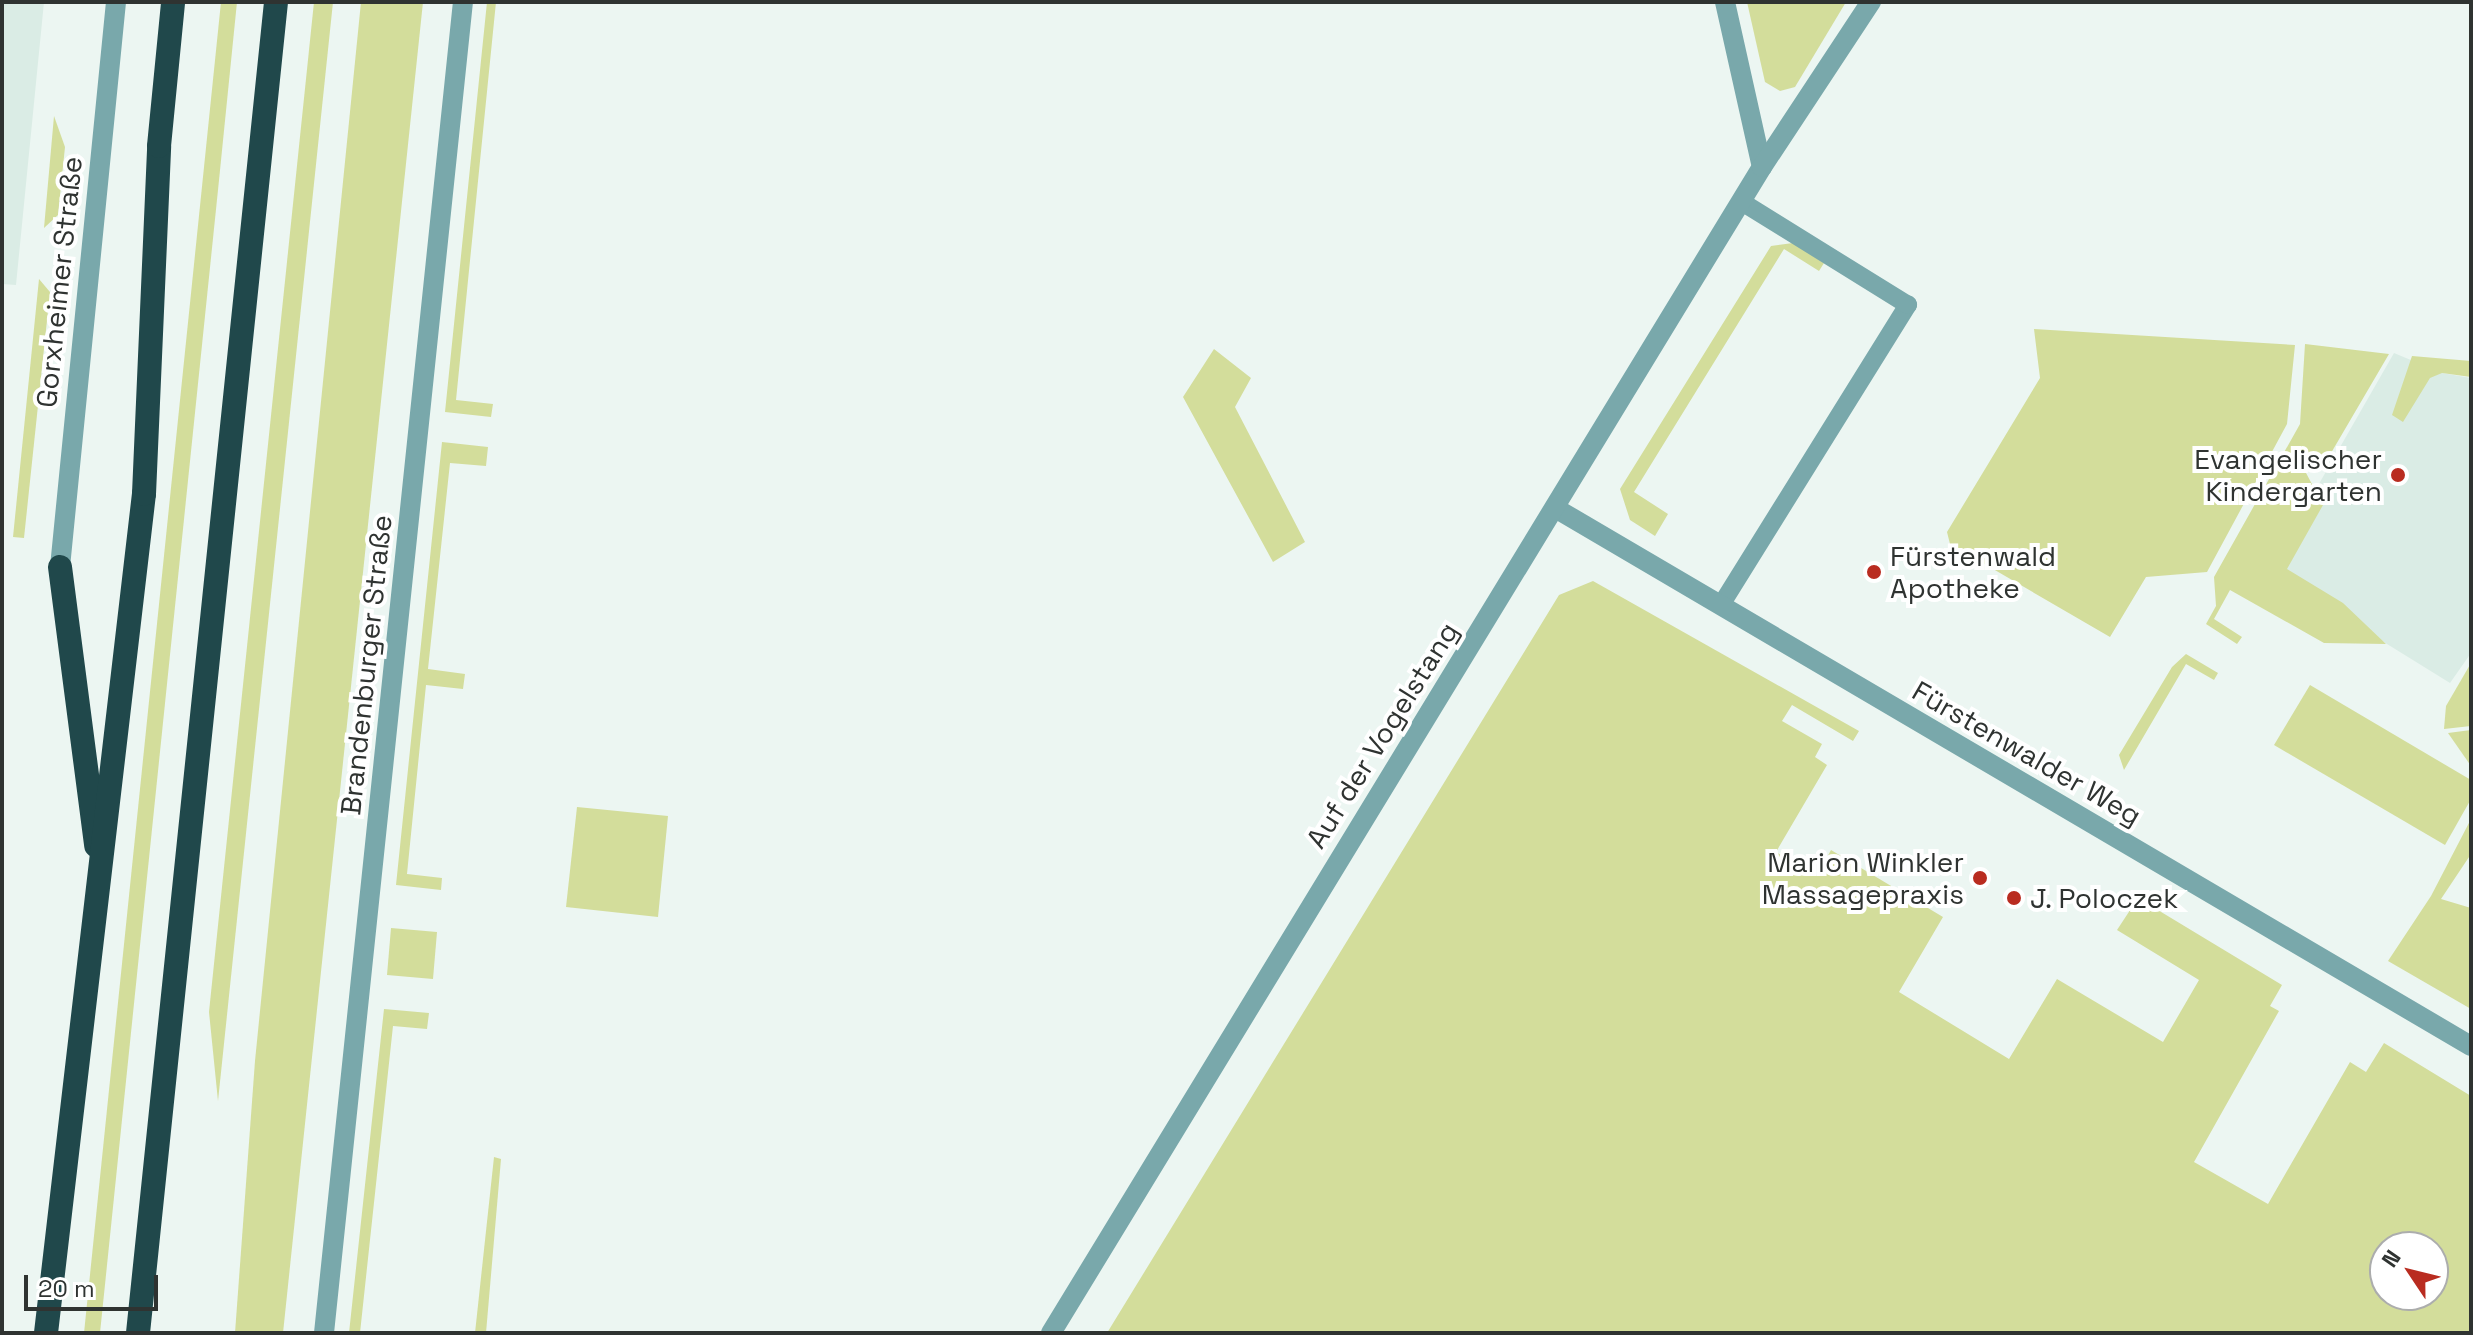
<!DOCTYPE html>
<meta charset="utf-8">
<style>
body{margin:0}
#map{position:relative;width:2473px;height:1335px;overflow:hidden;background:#ecf6f2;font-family:"Space Grotesk",sans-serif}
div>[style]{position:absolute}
.built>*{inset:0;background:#daece5}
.green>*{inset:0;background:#d3dd9b}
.lane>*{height:18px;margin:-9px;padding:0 9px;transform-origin:9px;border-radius:9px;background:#79a8ab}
.street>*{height:20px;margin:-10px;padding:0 10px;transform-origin:10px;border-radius:10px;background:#79a8ab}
.highway>*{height:24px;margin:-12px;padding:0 12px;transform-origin:12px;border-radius:12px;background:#20484b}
.dots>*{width:22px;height:22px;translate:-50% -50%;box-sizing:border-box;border:4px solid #fff;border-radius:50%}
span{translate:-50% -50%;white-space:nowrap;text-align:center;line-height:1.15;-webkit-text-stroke:8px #fff;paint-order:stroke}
.street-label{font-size:28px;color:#2f3331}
.poi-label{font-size:28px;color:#2f3331}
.right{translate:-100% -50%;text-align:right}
.left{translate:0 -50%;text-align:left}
.frame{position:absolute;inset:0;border:4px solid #2f3331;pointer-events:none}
.north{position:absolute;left:2369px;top:1231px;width:80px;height:80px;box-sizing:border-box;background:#fff;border:2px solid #acadad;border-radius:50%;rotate:305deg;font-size:22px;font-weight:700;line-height:32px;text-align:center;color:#2f3331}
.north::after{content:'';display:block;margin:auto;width:28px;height:36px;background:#b92c20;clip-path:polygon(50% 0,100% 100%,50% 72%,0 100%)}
.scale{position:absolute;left:24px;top:1275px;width:134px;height:36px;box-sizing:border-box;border:4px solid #2f3331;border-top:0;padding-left:10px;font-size:24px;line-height:28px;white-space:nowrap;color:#2f3331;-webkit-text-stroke:6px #fff;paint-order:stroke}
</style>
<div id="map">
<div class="built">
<div style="clip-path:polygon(2px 2px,44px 2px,16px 285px,2px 284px)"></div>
<div style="clip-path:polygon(2394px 353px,2442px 373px,2471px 378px,2471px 653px,2450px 683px,2269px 571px)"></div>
</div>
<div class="green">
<div style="clip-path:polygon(221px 2px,237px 2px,218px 190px,100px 1333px,84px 1333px)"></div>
<div style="clip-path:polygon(314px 2px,333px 2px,218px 1101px,209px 1012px)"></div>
<div style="clip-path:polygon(361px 2px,423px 2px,283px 1333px,235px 1333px,255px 1061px)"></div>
<div style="clip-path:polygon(487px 2px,496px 2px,456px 400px,493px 404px,491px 417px,445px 412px)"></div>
<div style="clip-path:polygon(1747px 2px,1846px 2px,1795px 87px,1780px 91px,1765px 82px)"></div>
<div style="clip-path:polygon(54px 116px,65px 147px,58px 215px,44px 228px)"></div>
<div style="clip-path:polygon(1793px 243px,1824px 263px,1819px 271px,1784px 249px,1634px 492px,1668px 514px,1655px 536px,1630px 520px,1620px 489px,1771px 246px)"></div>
<div style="clip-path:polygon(39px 279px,50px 292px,24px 538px,13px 537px)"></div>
<div style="clip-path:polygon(2034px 329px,2295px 345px,2287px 424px,2207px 572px,2146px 577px,2110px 637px,1950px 544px,1947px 532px,2040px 378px)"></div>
<div style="clip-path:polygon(2305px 344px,2389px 354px,2324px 465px,2315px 462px,2305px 471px,2323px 505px,2287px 569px,2343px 603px,2386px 644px,2324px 643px,2230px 590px,2214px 619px,2242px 637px,2237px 644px,2206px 624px,2216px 606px,2214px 577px,2300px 424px)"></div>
<div style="clip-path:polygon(1214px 349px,1251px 378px,1235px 407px,1305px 542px,1273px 562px,1183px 397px)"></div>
<div style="clip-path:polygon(2412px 356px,2471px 361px,2471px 377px,2442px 373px,2430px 378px,2403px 422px,2392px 415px)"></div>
<div style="clip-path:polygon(442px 442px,488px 447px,486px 466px,450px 463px,428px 669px,465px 674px,463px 689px,426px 685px,407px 874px,442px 878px,441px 890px,396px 885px)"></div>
<div style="clip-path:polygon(evenodd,1593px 581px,1859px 731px,1853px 741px,1792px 705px,1782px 721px,1822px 744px,1815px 757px,1827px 765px,1776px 852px,1817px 876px,1831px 850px,1943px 917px,1899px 992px,2009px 1059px,2057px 979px,2163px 1042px,2199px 980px,2117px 930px,2138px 898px,2282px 985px,2270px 1006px,2279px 1011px,2194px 1162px,2268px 1204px,2350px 1062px,2366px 1072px,2384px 1043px,2471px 1096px,2471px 1333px,1107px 1333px,1559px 595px,1593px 581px,2385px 1247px,2433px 1247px,2433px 1295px,2385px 1295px,2385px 1247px)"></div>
<div style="clip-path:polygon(2186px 654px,2218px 673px,2214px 680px,2186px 664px,2124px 770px,2119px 755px,2172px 667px)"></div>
<div style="clip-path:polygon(2471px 663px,2471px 726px,2444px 729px,2446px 706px)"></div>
<div style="clip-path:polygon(2310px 685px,2471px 780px,2471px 799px,2445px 845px,2274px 745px)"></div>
<div style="clip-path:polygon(2471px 730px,2471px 766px,2448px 733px)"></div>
<div style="clip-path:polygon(577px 807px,668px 816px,658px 917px,566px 907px)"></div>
<div style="clip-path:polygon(2471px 819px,2471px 854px,2441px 899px,2471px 908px,2471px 1009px,2388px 961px,2431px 896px)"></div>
<div style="clip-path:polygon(391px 928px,437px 932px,433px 979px,387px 975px)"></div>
<div style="clip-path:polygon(384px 1009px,429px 1013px,427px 1029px,393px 1026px,360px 1333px,349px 1333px)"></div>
<div style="clip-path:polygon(494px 1157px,501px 1159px,486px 1333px,475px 1333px)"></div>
</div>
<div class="lane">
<div style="left:1721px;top:605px;width:354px;rotate:-58.1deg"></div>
<div style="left:1908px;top:305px;width:195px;rotate:-148.2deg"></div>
</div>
<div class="street">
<div style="left:1725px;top:2px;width:169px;rotate:77.4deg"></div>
<div style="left:1555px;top:508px;width:1062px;rotate:30.43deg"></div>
<div style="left:60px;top:567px;width:568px;rotate:-84.34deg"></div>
<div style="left:324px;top:1333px;width:1338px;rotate:-84.04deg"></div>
<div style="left:1051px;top:1333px;width:1366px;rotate:-58.63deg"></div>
<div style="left:1762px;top:167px;width:198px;rotate:-56.6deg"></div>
</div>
<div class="highway">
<div style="left:60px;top:567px;width:281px;rotate:82.6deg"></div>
<div style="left:46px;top:1333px;width:845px;rotate:-83.34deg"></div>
<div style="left:144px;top:494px;width:348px;rotate:-87.5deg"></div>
<div style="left:159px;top:146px;width:145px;rotate:-84.4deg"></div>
<div style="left:138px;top:1333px;width:1338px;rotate:-84.08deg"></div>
</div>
<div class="dots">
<div style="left:2398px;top:475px;background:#b92c20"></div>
<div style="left:1874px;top:572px;background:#b92c20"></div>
<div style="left:1980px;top:878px;background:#b92c20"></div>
<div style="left:2014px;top:898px;background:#b92c20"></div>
</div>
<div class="street-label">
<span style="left:59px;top:282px;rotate:-84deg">Gorxheimer Straße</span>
<span style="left:366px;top:665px;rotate:-84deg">Brandenburger Straße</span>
<span style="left:1382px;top:735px;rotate:-58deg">Auf der Vogelstang</span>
<span style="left:2027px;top:753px;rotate:30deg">Fürstenwalder Weg</span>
</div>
<div class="poi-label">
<span class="right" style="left:2382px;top:475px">Evangelischer<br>Kindergarten</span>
<span class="left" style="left:1890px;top:572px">Fürstenwald<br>Apotheke</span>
<span class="right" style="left:1964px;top:878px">Marion Winkler<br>Massagepraxis</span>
<span class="left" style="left:2030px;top:898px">J. Poloczek</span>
</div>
<div class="frame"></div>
<div class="north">N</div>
<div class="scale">20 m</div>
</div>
